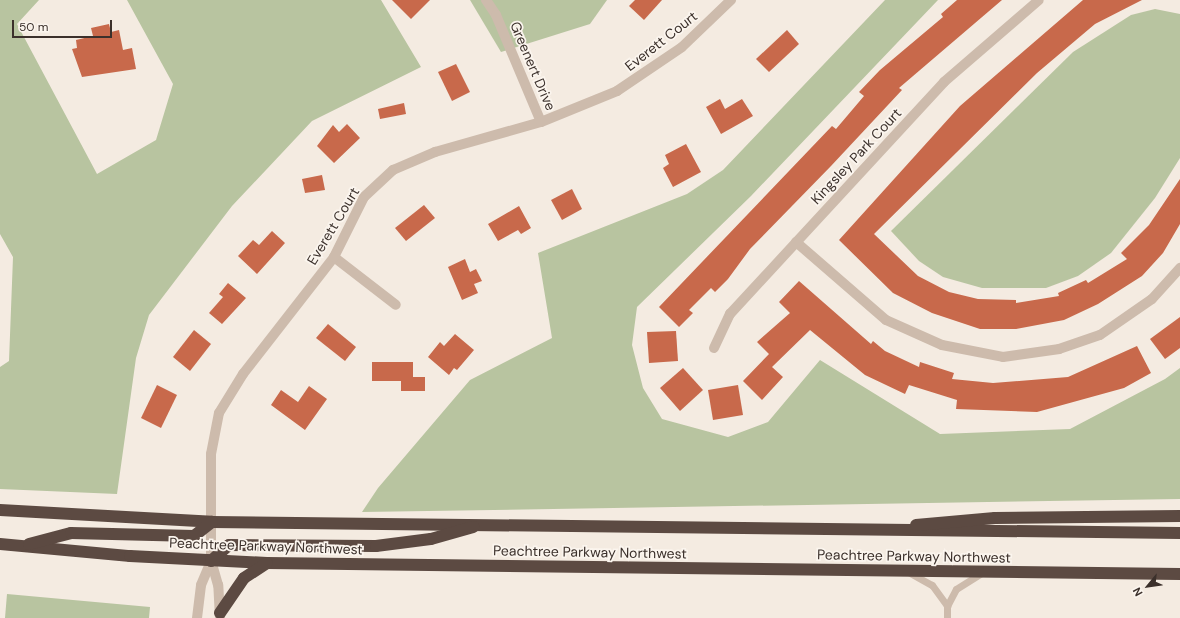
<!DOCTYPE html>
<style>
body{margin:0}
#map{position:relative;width:1180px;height:618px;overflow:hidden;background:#f4ebe1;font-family:"DM Sans",sans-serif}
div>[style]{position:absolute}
.green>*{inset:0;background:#b8c4a0}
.building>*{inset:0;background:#c8694b}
.lane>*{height:7px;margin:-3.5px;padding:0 3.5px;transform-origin:3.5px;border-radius:3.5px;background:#cdbbac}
.street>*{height:10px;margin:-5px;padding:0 5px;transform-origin:5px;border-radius:5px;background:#cdbbac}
.highway>*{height:12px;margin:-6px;padding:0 6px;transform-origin:6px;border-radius:6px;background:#5c4a42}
span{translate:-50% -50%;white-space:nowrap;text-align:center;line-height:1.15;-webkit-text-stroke:3.5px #fbf5ee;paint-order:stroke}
.street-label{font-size:14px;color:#3b302b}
.north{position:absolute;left:1128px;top:566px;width:40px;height:40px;-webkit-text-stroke:3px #fbf5ee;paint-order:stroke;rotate:241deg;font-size:11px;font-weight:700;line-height:16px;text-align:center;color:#3b302b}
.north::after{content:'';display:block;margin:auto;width:14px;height:18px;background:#3b302b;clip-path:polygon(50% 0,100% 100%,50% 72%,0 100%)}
.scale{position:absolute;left:12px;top:20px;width:100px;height:18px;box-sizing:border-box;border:2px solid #3b302b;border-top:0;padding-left:5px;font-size:12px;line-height:14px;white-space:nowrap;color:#3b302b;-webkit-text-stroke:3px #fbf5ee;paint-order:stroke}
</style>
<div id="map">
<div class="green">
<div style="clip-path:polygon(0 0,39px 0,17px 24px,97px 174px,156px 140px,173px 84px,127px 0,381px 0,421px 67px,312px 121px,232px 206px,149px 315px,136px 358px,117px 494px,0 489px,0 367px,9px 361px,13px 257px,0 234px)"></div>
<div style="clip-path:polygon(470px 0,607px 0,590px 24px,501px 52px)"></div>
<div style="clip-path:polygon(885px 0,938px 0,751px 196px,637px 307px,632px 345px,643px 388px,662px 419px,728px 437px,768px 422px,820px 360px,940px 434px,1070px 429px,1165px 379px,1180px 368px,1180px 499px,362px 512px,378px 488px,470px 380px,552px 338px,538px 253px,687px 194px,723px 170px)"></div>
<div style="clip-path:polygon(1155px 9px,1180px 14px,1180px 158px,1155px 198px,1111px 253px,1078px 276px,1046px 288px,982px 288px,943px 277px,919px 261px,891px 231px,1073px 52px,1131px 15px)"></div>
<div style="clip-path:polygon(7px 594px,150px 607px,149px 618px,5px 618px)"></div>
</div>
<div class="building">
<div style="clip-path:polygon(392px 0,430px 0,411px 19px)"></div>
<div style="clip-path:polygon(635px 0,662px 0,644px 20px,629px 6px)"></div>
<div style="clip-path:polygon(957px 0,1002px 0,899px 88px,902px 90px,831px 166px,750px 249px,728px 279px,715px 292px,711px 288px,689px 310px,693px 313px,679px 327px,659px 307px,832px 126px,836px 129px,864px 96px,859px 92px,880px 70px,943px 17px,941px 14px)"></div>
<div style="clip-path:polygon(1083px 0,1142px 0,1095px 24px,1037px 73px,874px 234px,918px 276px,949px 292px,978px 299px,1016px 300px,1016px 303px,1059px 296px,1058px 293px,1086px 280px,1088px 283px,1127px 259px,1121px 253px,1149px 225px,1180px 179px,1180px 224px,1163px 253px,1142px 276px,1098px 304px,1064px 320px,1016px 329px,980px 329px,932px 313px,893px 293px,839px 240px,960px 106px)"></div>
<div style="clip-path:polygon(109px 24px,111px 32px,119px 30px,123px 50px,132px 48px,136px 69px,82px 77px,72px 49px,77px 48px,76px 40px,93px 36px,91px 28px)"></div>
<div style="clip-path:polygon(787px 30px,799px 44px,769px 72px,756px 59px)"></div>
<div style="clip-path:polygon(456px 64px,470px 92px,452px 101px,438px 72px)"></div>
<div style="clip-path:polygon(720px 99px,725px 109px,742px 99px,753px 116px,721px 134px,706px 107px)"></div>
<div style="clip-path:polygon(404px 103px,406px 114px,380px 119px,378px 109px)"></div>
<div style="clip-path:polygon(347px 124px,360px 138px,334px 163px,317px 146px,333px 125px,339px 132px)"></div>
<div style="clip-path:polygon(686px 144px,701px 172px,673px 187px,663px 168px,669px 164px,665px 155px)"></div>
<div style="clip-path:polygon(322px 175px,325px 190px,305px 193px,302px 179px)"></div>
<div style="clip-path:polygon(572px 189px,582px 209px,562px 220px,551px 200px)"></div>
<div style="clip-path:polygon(424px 205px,435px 218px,406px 241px,395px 228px)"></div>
<div style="clip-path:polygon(519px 206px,531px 228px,521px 234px,518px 230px,498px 241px,488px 224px)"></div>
<div style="clip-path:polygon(272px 231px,285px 243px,257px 274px,238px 256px,253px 240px,259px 245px)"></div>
<div style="clip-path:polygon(465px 259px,470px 272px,476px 269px,482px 281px,474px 284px,478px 293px,462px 300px,448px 267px)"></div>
<div style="clip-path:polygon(799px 281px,871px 344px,873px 341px,885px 351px,919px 367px,920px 362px,954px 373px,952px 379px,993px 383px,1068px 377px,1137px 346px,1151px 373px,1124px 388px,1037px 412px,956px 409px,957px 400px,909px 385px,905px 394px,865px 375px,810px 330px,772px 367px,783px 377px,762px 400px,743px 381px,769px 354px,757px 342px,790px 313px,779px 302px)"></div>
<div style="clip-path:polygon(228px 283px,246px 298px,222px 324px,209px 313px,223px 297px,219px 294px)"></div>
<div style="clip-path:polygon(1180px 317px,1180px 348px,1165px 359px,1150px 339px)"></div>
<div style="clip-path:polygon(328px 324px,356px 347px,345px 361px,316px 338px)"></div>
<div style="clip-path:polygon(194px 330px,211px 344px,190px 371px,173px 357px)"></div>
<div style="clip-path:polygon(676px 331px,678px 361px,649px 363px,647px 332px)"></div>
<div style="clip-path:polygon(455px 334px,474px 350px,457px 370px,454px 368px,449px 375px,428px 357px,440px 342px,444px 346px)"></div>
<div style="clip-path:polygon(372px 362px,413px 362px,413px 377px,425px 377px,425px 391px,401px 391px,401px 381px,372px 381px)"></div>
<div style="clip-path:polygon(683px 368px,703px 390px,680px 411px,660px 388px)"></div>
<div style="clip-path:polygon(157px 385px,177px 395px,161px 428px,141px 418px)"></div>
<div style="clip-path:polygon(738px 385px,743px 415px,713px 420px,708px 390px)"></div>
<div style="clip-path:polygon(309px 386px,327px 399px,305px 430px,271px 405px,281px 390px,298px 402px)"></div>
</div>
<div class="lane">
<div style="left:910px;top:573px;width:25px;rotate:29deg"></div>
<div style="left:932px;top:585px;width:26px;rotate:54deg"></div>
<div style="left:947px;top:618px;width:12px;rotate:-90deg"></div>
<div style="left:947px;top:606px;width:19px;rotate:-62deg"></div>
<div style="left:956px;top:589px;width:31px;rotate:-32deg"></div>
</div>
<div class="street">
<div style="left:486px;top:0;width:18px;rotate:56deg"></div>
<div style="left:496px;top:15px;width:116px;rotate:67.2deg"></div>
<div style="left:796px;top:242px;width:119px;rotate:40.9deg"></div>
<div style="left:886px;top:320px;width:61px;rotate:24.1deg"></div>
<div style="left:942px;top:345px;width:62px;rotate:11.1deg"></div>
<div style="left:1003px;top:357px;width:57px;rotate:-8.1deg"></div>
<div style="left:1059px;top:349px;width:43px;rotate:-18.9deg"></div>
<div style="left:1100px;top:335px;width:63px;rotate:-34.7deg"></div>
<div style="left:1152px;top:299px;width:42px;rotate:-47.9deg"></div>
<div style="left:334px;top:257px;width:78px;rotate:37.7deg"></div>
<div style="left:714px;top:348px;width:38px;rotate:-65deg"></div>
<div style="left:730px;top:314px;width:316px;rotate:-47.3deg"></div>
<div style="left:944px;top:82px;width:125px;rotate:-40.8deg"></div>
<div style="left:197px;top:618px;width:33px;rotate:-83deg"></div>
<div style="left:201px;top:585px;width:26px;rotate:-67deg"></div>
<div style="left:220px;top:618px;width:33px;rotate:-93deg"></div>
<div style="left:218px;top:585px;width:25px;rotate:-106deg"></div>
<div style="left:211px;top:561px;width:107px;rotate:-90deg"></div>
<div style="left:211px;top:454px;width:42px;rotate:-79deg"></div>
<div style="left:219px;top:413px;width:46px;rotate:-58.4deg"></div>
<div style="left:243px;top:374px;width:148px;rotate:-52.1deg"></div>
<div style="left:334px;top:257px;width:67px;rotate:-63.4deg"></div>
<div style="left:364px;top:197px;width:40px;rotate:-43deg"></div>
<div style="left:393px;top:170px;width:46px;rotate:-23.2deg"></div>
<div style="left:435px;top:152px;width:110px;rotate:-15.8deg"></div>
<div style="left:541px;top:122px;width:82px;rotate:-22.2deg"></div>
<div style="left:617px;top:91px;width:78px;rotate:-34.1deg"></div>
<div style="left:682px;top:47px;width:68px;rotate:-43.8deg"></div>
</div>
<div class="highway">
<div style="left:0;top:510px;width:212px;rotate:3.2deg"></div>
<div style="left:212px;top:522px;width:968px;rotate:0.65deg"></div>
<div style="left:916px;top:525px;width:79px;rotate:-5.1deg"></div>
<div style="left:995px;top:518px;width:185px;rotate:-0.6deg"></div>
<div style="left:0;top:544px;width:131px;rotate:5.3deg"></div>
<div style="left:130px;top:556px;width:137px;rotate:2.9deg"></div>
<div style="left:267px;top:563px;width:913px;rotate:0.69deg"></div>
<div style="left:29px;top:544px;width:43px;rotate:-14.7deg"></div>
<div style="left:71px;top:533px;width:123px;rotate:1.4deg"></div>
<div style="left:194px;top:536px;width:23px;rotate:-38deg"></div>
<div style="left:211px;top:561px;width:24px;rotate:-42deg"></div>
<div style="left:229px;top:545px;width:147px;rotate:0.4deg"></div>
<div style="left:376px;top:546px;width:55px;rotate:-7.3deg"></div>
<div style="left:431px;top:539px;width:44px;rotate:-15.9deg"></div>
<div style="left:220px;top:613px;width:42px;rotate:-55.6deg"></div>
<div style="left:244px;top:578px;width:27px;rotate:-33deg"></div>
</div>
<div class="street-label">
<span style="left:661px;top:41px;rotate:-38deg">Everett Court</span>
<span style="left:533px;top:66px;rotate:67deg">Greenert Drive</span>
<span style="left:856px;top:156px;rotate:-47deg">Kingsley Park Court</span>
<span style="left:333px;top:226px;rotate:-59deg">Everett Court</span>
<span style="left:266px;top:546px;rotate:2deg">Peachtree Parkway Northwest</span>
<span style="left:590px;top:552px;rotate:1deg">Peachtree Parkway Northwest</span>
<span style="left:914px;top:556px;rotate:1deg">Peachtree Parkway Northwest</span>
</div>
<div class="north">N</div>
<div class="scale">50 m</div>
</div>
